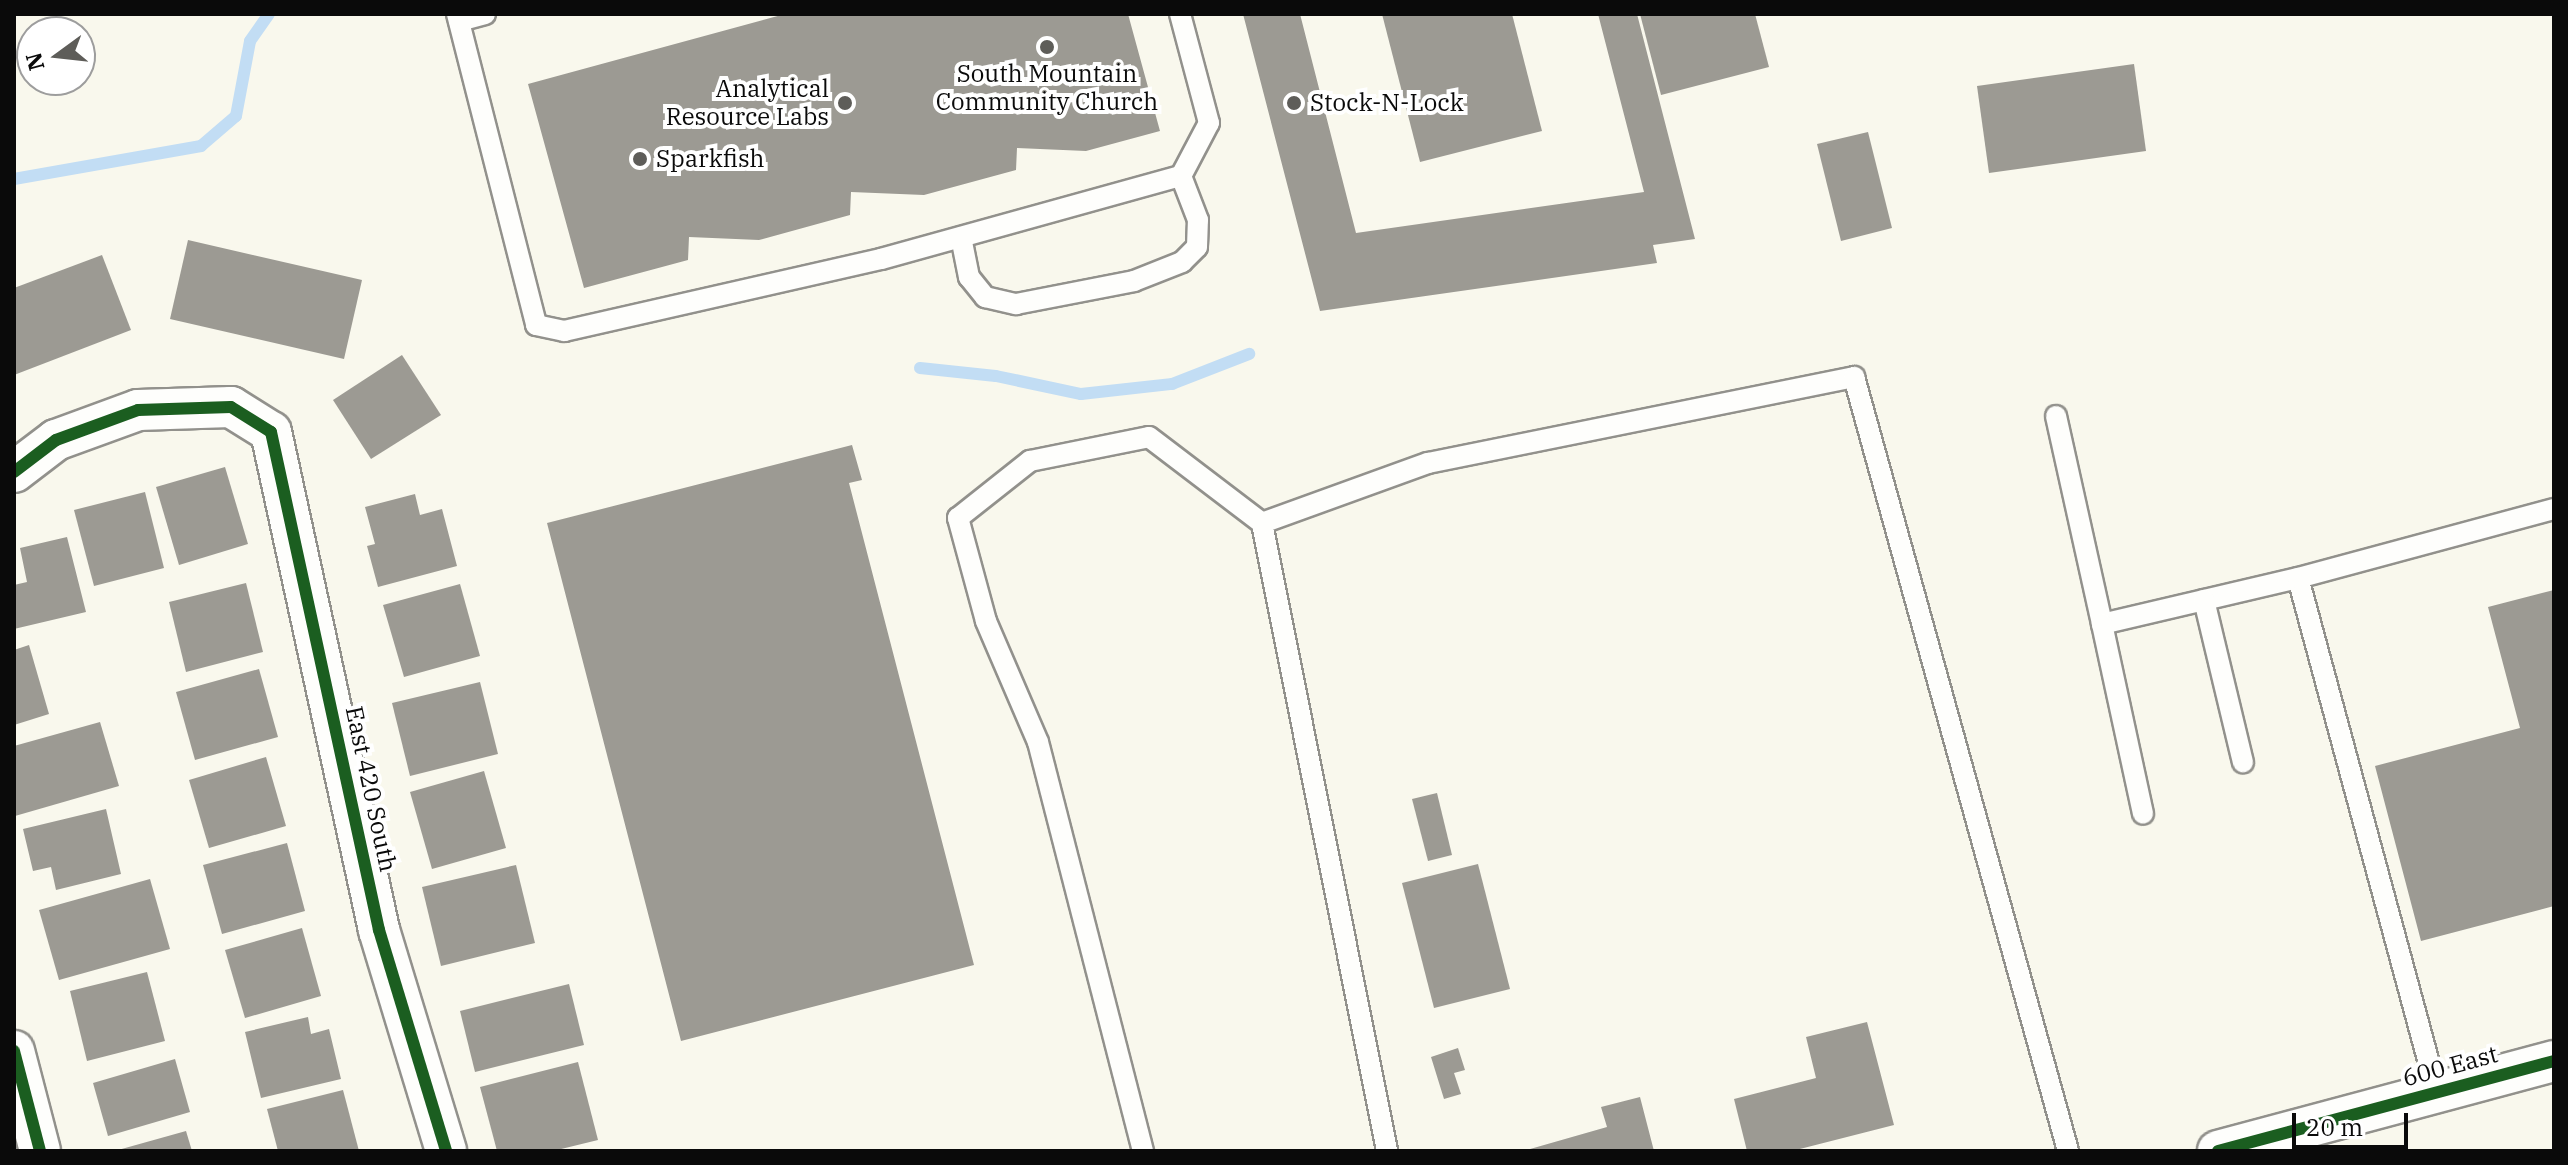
<!DOCTYPE html>
<style>
body{margin:0}
#map{position:relative;width:2568px;height:1165px;overflow:hidden;background:#f9f8ed;font-family:"IBM Plex Serif",serif}
div>[style]{position:absolute}
.stream>*{height:12px;margin:-6px;padding:0 6px;transform-origin:6px;border-radius:6px;background:#c2ddf4}
.building>*{inset:0;background:#9c9a93}
.roads{filter:drop-shadow(2px 0 #92918c) drop-shadow(-2px 0 #92918c) drop-shadow(0 2px #92918c) drop-shadow(0 -2px #92918c)}
.lane>*{height:20px;margin:-10px;padding:0 10px;transform-origin:10px;border-radius:10px;background:#fefefc}
.street>*{height:40px;margin:-20px;padding:0 20px;transform-origin:20px;border-radius:20px;background:#fefefc}
.cycleway>*{height:12px;margin:-6px;padding:0 6px;transform-origin:6px;border-radius:6px;background:#1b5e20}
.dots>*{width:22px;height:22px;translate:-50% -50%;box-sizing:border-box;border:4px solid #fff;border-radius:50%}
span{translate:-50% -50%;white-space:nowrap;text-align:center;line-height:1.15;-webkit-text-stroke:8px #fff;paint-order:stroke}
.poi-label{font-size:24px;color:#0a0a0a}
.right{translate:-100% -50%;text-align:right}
.left{translate:0 -50%;text-align:left}
.street-label{font-size:24px;color:#0a0a0a}
.frame{position:absolute;inset:0;border:16px solid #0a0a0a;pointer-events:none}
.north{position:absolute;left:16px;top:16px;width:80px;height:80px;box-sizing:border-box;background:#fff;border:2px solid #9d9d9d;border-radius:50%;rotate:255deg;font-size:22px;font-weight:700;line-height:32px;text-align:center;color:#0a0a0a}
.north::after{content:'';display:block;margin:auto;width:28px;height:36px;background:#5e5d59;clip-path:polygon(50% 0,100% 100%,50% 72%,0 100%)}
.scale{position:absolute;left:2292px;top:1113px;width:116px;height:36px;box-sizing:border-box;border:4px solid #0a0a0a;border-top:0;padding-left:10px;font-size:24px;line-height:28px;white-space:nowrap;color:#0a0a0a;-webkit-text-stroke:6px #fff;paint-order:stroke}
</style>
<div id="map">
<div class="stream">
<div style="left:14px;top:179px;width:190px;rotate:-10deg"></div>
<div style="left:201px;top:146px;width:46px;rotate:-40.6deg"></div>
<div style="left:236px;top:116px;width:76px;rotate:-79.4deg"></div>
<div style="left:250px;top:41px;width:33px;rotate:-55deg"></div>
<div style="left:920px;top:368px;width:76px;rotate:6deg"></div>
<div style="left:996px;top:376px;width:87px;rotate:12deg"></div>
<div style="left:1081px;top:394px;width:92px;rotate:-6.3deg"></div>
<div style="left:1172px;top:384px;width:83px;rotate:-21.3deg"></div>
</div>
<div class="building">
<div style="clip-path:polygon(785px 14px,1128px 14px,1160px 131px,1086px 151px,1017px 148px,1016px 170px,924px 195px,851px 192px,850px 215px,759px 240px,689px 237px,688px 260px,584px 288px,528px 84px)"></div>
<div style="clip-path:polygon(1243px 14px,1300px 14px,1356px 233px,1644px 192px,1598px 14px,1637px 14px,1695px 239px,1653px 245px,1657px 263px,1320px 311px)"></div>
<div style="clip-path:polygon(1382px 14px,1512px 14px,1542px 131px,1420px 162px)"></div>
<div style="clip-path:polygon(1640px 14px,1755px 14px,1769px 67px,1661px 95px)"></div>
<div style="clip-path:polygon(2134px 64px,2146px 151px,1989px 173px,1977px 86px)"></div>
<div style="clip-path:polygon(1868px 132px,1892px 228px,1841px 241px,1817px 144px)"></div>
<div style="clip-path:polygon(188px 240px,362px 280px,344px 359px,170px 319px)"></div>
<div style="clip-path:polygon(102px 255px,131px 330px,14px 375px,14px 288px)"></div>
<div style="clip-path:polygon(402px 355px,441px 415px,371px 459px,333px 400px)"></div>
<div style="clip-path:polygon(852px 445px,862px 480px,849px 483px,974px 965px,681px 1041px,547px 523px)"></div>
<div style="clip-path:polygon(225px 467px,248px 544px,179px 565px,156px 487px)"></div>
<div style="clip-path:polygon(145px 492px,164px 568px,94px 586px,74px 510px)"></div>
<div style="clip-path:polygon(415px 494px,420px 515px,442px 509px,457px 566px,378px 587px,367px 546px,375px 544px,365px 507px)"></div>
<div style="clip-path:polygon(67px 537px,86px 612px,14px 629px,14px 585px,27px 582px,20px 548px)"></div>
<div style="clip-path:polygon(246px 583px,263px 652px,186px 672px,169px 602px)"></div>
<div style="clip-path:polygon(460px 584px,480px 656px,404px 677px,383px 605px)"></div>
<div style="clip-path:polygon(2554px 590px,2554px 906px,2421px 941px,2375px 766px,2520px 728px,2488px 607px)"></div>
<div style="clip-path:polygon(29px 645px,49px 714px,14px 725px,14px 650px)"></div>
<div style="clip-path:polygon(259px 669px,278px 737px,195px 760px,176px 692px)"></div>
<div style="clip-path:polygon(480px 682px,498px 754px,410px 776px,392px 703px)"></div>
<div style="clip-path:polygon(100px 722px,119px 786px,15px 816px,14px 746px)"></div>
<div style="clip-path:polygon(266px 757px,286px 826px,209px 848px,189px 780px)"></div>
<div style="clip-path:polygon(484px 771px,506px 848px,432px 869px,410px 792px)"></div>
<div style="clip-path:polygon(1437px 793px,1452px 855px,1428px 861px,1412px 799px)"></div>
<div style="clip-path:polygon(106px 809px,121px 874px,56px 890px,51px 867px,33px 871px,23px 829px)"></div>
<div style="clip-path:polygon(287px 843px,305px 911px,222px 934px,203px 865px)"></div>
<div style="clip-path:polygon(1478px 864px,1510px 989px,1434px 1008px,1402px 883px)"></div>
<div style="clip-path:polygon(516px 865px,535px 943px,441px 966px,422px 887px)"></div>
<div style="clip-path:polygon(150px 879px,170px 949px,59px 980px,39px 910px)"></div>
<div style="clip-path:polygon(302px 928px,321px 996px,245px 1018px,225px 950px)"></div>
<div style="clip-path:polygon(147px 972px,165px 1041px,87px 1061px,70px 991px)"></div>
<div style="clip-path:polygon(569px 984px,584px 1045px,475px 1072px,460px 1011px)"></div>
<div style="clip-path:polygon(308px 1017px,311px 1034px,329px 1029px,341px 1079px,261px 1098px,245px 1032px)"></div>
<div style="clip-path:polygon(1867px 1022px,1894px 1125px,1792px 1151px,1747px 1151px,1734px 1099px,1816px 1078px,1806px 1037px)"></div>
<div style="clip-path:polygon(1458px 1048px,1465px 1070px,1454px 1073px,1461px 1094px,1444px 1099px,1431px 1057px)"></div>
<div style="clip-path:polygon(175px 1059px,190px 1112px,108px 1136px,93px 1083px)"></div>
<div style="clip-path:polygon(578px 1062px,598px 1140px,553px 1151px,497px 1151px,480px 1087px)"></div>
<div style="clip-path:polygon(343px 1090px,359px 1151px,278px 1151px,267px 1109px)"></div>
<div style="clip-path:polygon(1640px 1097px,1654px 1151px,1523px 1151px,1607px 1127px,1601px 1107px)"></div>
<div style="clip-path:polygon(186px 1131px,192px 1151px,118px 1151px,118px 1150px)"></div>
</div>
<div class="roads">
<div class="lane">
<div style="left:457px;top:14px;width:321px;rotate:75.7deg"></div>
<div style="left:536px;top:325px;width:29px;rotate:12deg"></div>
<div style="left:564px;top:331px;width:325px;rotate:-12.8deg"></div>
<div style="left:881px;top:259px;width:311px;rotate:-15.5deg"></div>
<div style="left:1181px;top:176px;width:60px;rotate:-62.2deg"></div>
<div style="left:1209px;top:123px;width:113px;rotate:-104.9deg"></div>
<div style="left:459px;top:21px;width:27px;rotate:-15deg"></div>
<div style="left:961px;top:237px;width:41px;rotate:78.7deg"></div>
<div style="left:969px;top:277px;width:26px;rotate:51deg"></div>
<div style="left:985px;top:297px;width:32px;rotate:13deg"></div>
<div style="left:1016px;top:304px;width:120px;rotate:-11deg"></div>
<div style="left:1134px;top:281px;width:52px;rotate:-21.6deg"></div>
<div style="left:1182px;top:262px;width:21px;rotate:-45deg"></div>
<div style="left:1197px;top:247px;width:27px;rotate:-88deg"></div>
<div style="left:1198px;top:220px;width:47px;rotate:-111.1deg"></div>
<div style="left:2056px;top:416px;width:213px;rotate:77.5deg"></div>
<div style="left:2102px;top:624px;width:201px;rotate:-13.2deg"></div>
<div style="left:1262px;top:523px;width:640px;rotate:78.74deg"></div>
<div style="left:2204px;top:600px;width:167px;rotate:76.5deg"></div>
<div style="left:2102px;top:624px;width:194px;rotate:77.8deg"></div>
<div style="left:2437px;top:1093px;width:533px;rotate:-105.1deg"></div>
<div style="left:2298px;top:578px;width:265px;rotate:-15.1deg"></div>
<div style="left:1143px;top:1151px;width:422px;rotate:-104.4deg"></div>
<div style="left:1038px;top:742px;width:132px;rotate:-113.3deg"></div>
<div style="left:986px;top:621px;width:107px;rotate:-105.2deg"></div>
<div style="left:958px;top:518px;width:92px;rotate:-38.4deg"></div>
<div style="left:1030px;top:461px;width:121px;rotate:-11.4deg"></div>
<div style="left:1149px;top:437px;width:142px;rotate:37.3deg"></div>
<div style="left:1262px;top:523px;width:177px;rotate:-19.9deg"></div>
<div style="left:1428px;top:463px;width:435px;rotate:-11.4deg"></div>
<div style="left:1854px;top:377px;width:803px;rotate:74.54deg"></div>
</div>
<div class="street">
<div style="left:14px;top:472px;width:53px;rotate:-37.3deg"></div>
<div style="left:56px;top:440px;width:87px;rotate:-20.1deg"></div>
<div style="left:138px;top:410px;width:93px;rotate:-1.8deg"></div>
<div style="left:231px;top:407px;width:47px;rotate:32deg"></div>
<div style="left:271px;top:432px;width:510px;rotate:77.76deg"></div>
<div style="left:379px;top:930px;width:231px;rotate:73.1deg"></div>
<div style="left:14px;top:1051px;width:103px;rotate:75.4deg"></div>
<div style="left:2218px;top:1151px;width:348px;rotate:-15deg"></div>
</div>
</div>
<div class="cycleway">
<div style="left:14px;top:472px;width:53px;rotate:-37.3deg"></div>
<div style="left:56px;top:440px;width:87px;rotate:-20.1deg"></div>
<div style="left:138px;top:410px;width:93px;rotate:-1.8deg"></div>
<div style="left:231px;top:407px;width:47px;rotate:32deg"></div>
<div style="left:271px;top:432px;width:510px;rotate:77.76deg"></div>
<div style="left:379px;top:930px;width:231px;rotate:73.1deg"></div>
<div style="left:14px;top:1051px;width:103px;rotate:75.4deg"></div>
<div style="left:2218px;top:1151px;width:348px;rotate:-15deg"></div>
</div>
<div class="dots">
<div style="left:1047px;top:47px;background:#5e5d59"></div>
<div style="left:845px;top:103px;background:#5e5d59"></div>
<div style="left:1294px;top:103px;background:#5e5d59"></div>
<div style="left:640px;top:159px;background:#5e5d59"></div>
</div>
<div class="poi-label">
<span style="left:1047px;top:88px">South Mountain<br>Community Church</span>
<span class="right" style="left:829px;top:103px">Analytical<br>Resource Labs</span>
<span class="left" style="left:1310px;top:103px">Stock-N-Lock</span>
<span class="left" style="left:656px;top:159px">Sparkfish</span>
</div>
<div class="street-label">
<span style="left:371px;top:789px;rotate:78deg">East 420 South</span>
<span style="left:2450px;top:1066px;rotate:-15deg">600 East</span>
</div>
<div class="frame"></div>
<div class="north">N</div>
<div class="scale">20 m</div>
</div>
